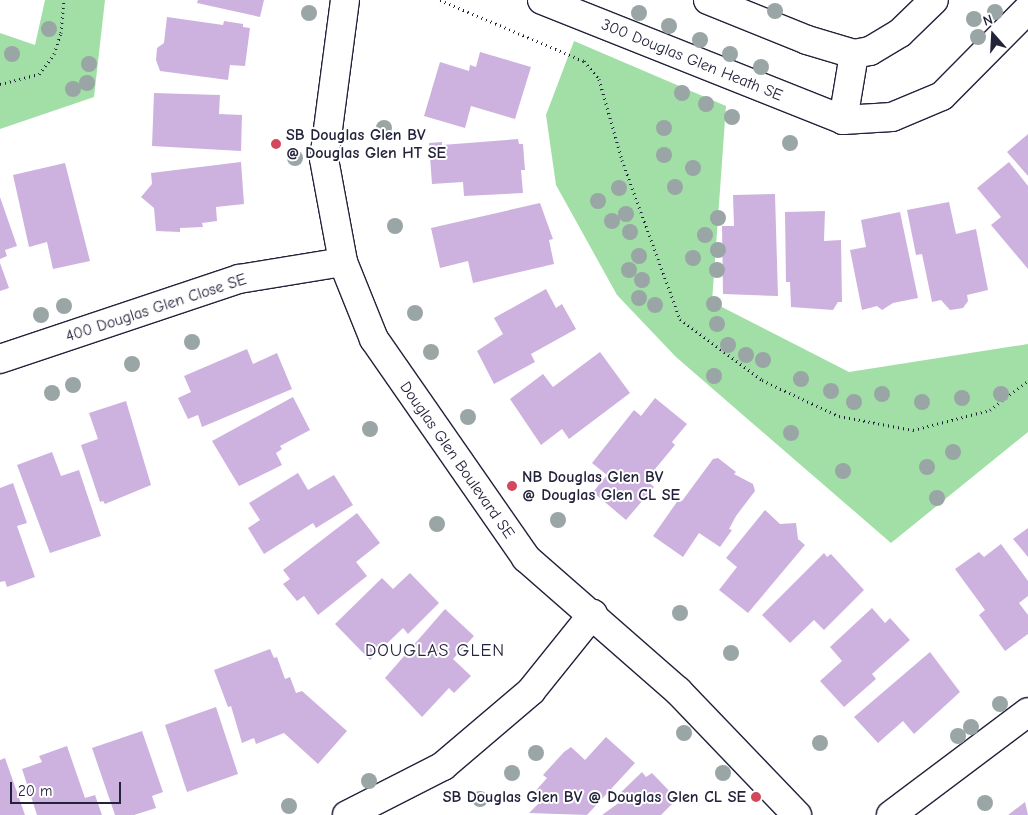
<!DOCTYPE html>
<style>
body{margin:0}
#map{position:relative;width:1028px;height:815px;overflow:hidden;background:#fff;font-family:"Comic Neue",sans-serif}
div>[style]{position:absolute}
.green>*{inset:0;background:#a1dfa7}
.building>*{inset:0;background:#cdb2e0}
.path>*{height:3px;margin-top:-1.5px;transform-origin:0;background:repeating-linear-gradient(90deg,#22223b 0 1px,transparent 0 5px)}
.roads{filter:drop-shadow(1px 0 #22223b) drop-shadow(-1px 0 #22223b) drop-shadow(0 1px #22223b) drop-shadow(0 -1px #22223b)}
.street>*{height:28px;margin:-14px;padding:0 14px;transform-origin:14px;border-radius:14px;background:#fff}
.secondary>*{height:28px;margin:-14px;padding:0 14px;transform-origin:14px;border-radius:14px;background:#fff}
.trees>*{width:16px;height:16px;margin:-8px;border-radius:50%;background:#9aa5a5}
.dots>*{width:14px;height:14px;translate:-50% -50%;box-sizing:border-box;border:2px solid #fff;border-radius:50%}
span{translate:-50% -50%;white-space:nowrap;text-align:center;line-height:1.15;-webkit-text-stroke:4px #fff;paint-order:stroke}
.street-label{font-size:16px;color:#22223b}
.poi-label{font-size:16px;color:#22223b;font-weight:700}
.left{translate:0 -50%;text-align:left}
.right{translate:-100% -50%;text-align:right}
.neighbourhood-label{font-size:18px;color:#22223b;letter-spacing:1px}
.north{position:absolute;left:968px;top:10px;width:50px;height:50px;-webkit-text-stroke:4px #fff;paint-order:stroke;rotate:341deg;font-size:14px;font-weight:700;line-height:20px;text-align:center;color:#22223b}
.north::after{content:'';display:block;margin:auto;width:18px;height:22px;background:#22223b;clip-path:polygon(50% 0,100% 100%,50% 72%,0 100%)}
.scale{position:absolute;left:10px;top:782px;width:111px;height:22px;box-sizing:border-box;border:2px solid #22223b;border-top:0;padding-left:6px;font-size:15px;line-height:18px;white-space:nowrap;color:#22223b;-webkit-text-stroke:4px #fff;paint-order:stroke}
</style>
<div id="map">
<div class="green">
<div style="clip-path:polygon(45px 0,105px 0,94px 97px,0 129px,0 33px,35px 45px)"></div>
<div style="clip-path:polygon(574px 41px,726px 106px,712px 302px,849px 372px,1028px 344px,1028px 432px,891px 543px,676px 357px,617px 295px,556px 185px,546px 115px)"></div>
</div>
<div class="building">
<div style="clip-path:polygon(198px 0,264px 0,260px 17px,197px 3px)"></div>
<div style="clip-path:polygon(167px 17px,223px 25px,224px 21px,243px 24px,243px 27px,250px 28px,245px 66px,230px 65px,228px 80px,160px 71px,156px 60px,157px 48px,164px 43px)"></div>
<div style="clip-path:polygon(480px 52px,531px 67px,515px 119px,471px 106px,465px 128px,424px 116px,440px 62px,469px 71px,470px 65px,476px 67px)"></div>
<div style="clip-path:polygon(154px 93px,220px 95px,219px 114px,242px 115px,241px 151px,152px 146px)"></div>
<div style="clip-path:polygon(1028px 134px,1028px 176px,1007px 152px)"></div>
<div style="clip-path:polygon(518px 139px,519px 144px,523px 144px,525px 170px,521px 170px,523px 193px,464px 196px,463px 182px,432px 184px,429px 143px,442px 142px,442px 145px)"></div>
<div style="clip-path:polygon(241px 162px,244px 204px,216px 207px,217px 221px,202px 223px,203px 227px,180px 228px,180px 232px,156px 231px,154px 208px,141px 197px,152px 184px,151px 173px)"></div>
<div style="clip-path:polygon(1009px 162px,1028px 186px,1028px 269px,991px 225px,1001px 217px,977px 188px)"></div>
<div style="clip-path:polygon(65px 163px,90px 261px,53px 269px,47px 242px,29px 247px,13px 175px)"></div>
<div style="clip-path:polygon(775px 194px,778px 296px,723px 294px,722px 226px,734px 226px,733px 195px)"></div>
<div style="clip-path:polygon(0 197px,17px 246px,5px 250px,7px 256px,0 259px)"></div>
<div style="clip-path:polygon(949px 202px,956px 234px,976px 229px,988px 290px,967px 295px,968px 301px,963px 308px,950px 310px,941px 300px,932px 302px,922px 254px,916px 255px,907px 210px)"></div>
<div style="clip-path:polygon(540px 203px,553px 239px,549px 240px,554px 264px,473px 283px,468px 261px,440px 268px,431px 228px)"></div>
<div style="clip-path:polygon(825px 211px,824px 241px,841px 240px,842px 302px,838px 302px,833px 310px,791px 307px,790px 282px,786px 282px,785px 212px)"></div>
<div style="clip-path:polygon(900px 212px,918px 298px,893px 303px,882px 310px,877px 306px,862px 310px,850px 250px,866px 247px,861px 220px)"></div>
<div style="clip-path:polygon(0 263px,9px 288px,0 291px)"></div>
<div style="clip-path:polygon(546px 289px,556px 308px,562px 304px,576px 329px,531px 354px,535px 362px,494px 384px,477px 351px,503px 334px,494px 318px)"></div>
<div style="clip-path:polygon(247px 349px,253px 364px,277px 353px,292px 389px,202px 427px,198px 415px,188px 419px,178px 398px,191px 392px,184px 376px)"></div>
<div style="clip-path:polygon(600px 352px,630px 393px,569px 439px,562px 429px,541px 445px,510px 399px,543px 374px,553px 387px)"></div>
<div style="clip-path:polygon(293px 397px,310px 430px,280px 446px,282px 449px,276px 453px,282px 465px,239px 486px,212px 441px)"></div>
<div style="clip-path:polygon(655px 398px,687px 424px,672px 442px,675px 445px,646px 480px,654px 487px,626px 520px,593px 492px,607px 475px,592px 463px,634px 410px,641px 416px)"></div>
<div style="clip-path:polygon(126px 401px,151px 485px,105px 504px,103px 501px,100px 502px,81px 445px,98px 439px,89px 413px)"></div>
<div style="clip-path:polygon(52px 452px,61px 476px,79px 470px,101px 536px,50px 553px,17px 465px)"></div>
<div style="clip-path:polygon(718px 458px,736px 472px,734px 474px,753px 484px,755px 491px,736px 516px,729px 529px,732px 530px,720px 547px,699px 533px,683px 557px,653px 536px,679px 499px,682px 501px,713px 459px)"></div>
<div style="clip-path:polygon(298px 473px,308px 490px,334px 475px,353px 505px,316px 528px,313px 523px,264px 554px,248px 528px,260px 520px,249px 503px)"></div>
<div style="clip-path:polygon(13px 483px,27px 523px,17px 526px,35px 577px,7px 587px,5px 581px,0 582px,0 488px)"></div>
<div style="clip-path:polygon(765px 510px,780px 524px,796px 523px,798px 539px,805px 545px,748px 613px,719px 590px,737px 567px,726px 558px)"></div>
<div style="clip-path:polygon(357px 513px,380px 543px,356px 562px,367px 576px,318px 615px,304px 596px,297px 601px,283px 584px,290px 579px,283px 570px)"></div>
<div style="clip-path:polygon(1028px 528px,1028px 557px,1013px 539px)"></div>
<div style="clip-path:polygon(1001px 544px,1028px 581px,1028px 596px,1019px 603px,1028px 615px,1028px 634px,1005px 651px,979px 615px,985px 610px,955px 569px,979px 552px,984px 557px)"></div>
<div style="clip-path:polygon(824px 553px,827px 557px,831px 554px,864px 590px,824px 630px,814px 620px,790px 643px,762px 615px)"></div>
<div style="clip-path:polygon(410px 573px,439px 603px,408px 634px,403px 628px,370px 660px,335px 624px,382px 578px,393px 589px)"></div>
<div style="clip-path:polygon(872px 608px,885px 623px,890px 618px,910px 640px,872px 674px,876px 679px,844px 707px,820px 681px,842px 661px,830px 647px)"></div>
<div style="clip-path:polygon(445px 609px,474px 636px,453px 659px,471px 676px,454px 693px,449px 688px,422px 717px,385px 678px)"></div>
<div style="clip-path:polygon(270px 649px,274px 658px,277px 657px,285px 679px,290px 677px,296px 693px,302px 691px,347px 731px,318px 764px,284px 733px,256px 744px,254px 738px,242px 743px,231px 706px,228px 707px,214px 670px)"></div>
<div style="clip-path:polygon(930px 652px,960px 692px,914px 734px,903px 721px,878px 743px,854px 717px)"></div>
<div style="clip-path:polygon(216px 707px,238px 774px,187px 792px,165px 725px)"></div>
<div style="clip-path:polygon(142px 731px,163px 792px,152px 796px,156px 808px,134px 815px,115px 815px,92px 748px)"></div>
<div style="clip-path:polygon(606px 737px,635px 763px,587px 815px,529px 813px,540px 802px,532px 795px,547px 778px,543px 775px,564px 752px,571px 747px,585px 760px)"></div>
<div style="clip-path:polygon(67px 746px,85px 798px,95px 795px,102px 815px,37px 815px,22px 769px,42px 762px,39px 756px)"></div>
<div style="clip-path:polygon(5px 758px,25px 815px,0 815px,0 760px)"></div>
<div style="clip-path:polygon(642px 772px,646px 777px,652px 773px,677px 799px,661px 815px,602px 815px,620px 802px,615px 798px)"></div>
<div style="clip-path:polygon(1025px 802px,1028px 815px,1008px 815px)"></div>
</div>
<div class="path">
<div style="left:440px;top:0;width:156px;rotate:23deg"></div>
<div style="left:584px;top:61px;width:23px;rotate:50deg"></div>
<div style="left:599px;top:79px;width:84px;rotate:74.1deg"></div>
<div style="left:622px;top:160px;width:169px;rotate:70deg"></div>
<div style="left:680px;top:319px;width:102px;rotate:36.6deg"></div>
<div style="left:762px;top:380px;width:85px;rotate:25.1deg"></div>
<div style="left:839px;top:416px;width:75px;rotate:10.7deg"></div>
<div style="left:913px;top:430px;width:80px;rotate:-14.6deg"></div>
<div style="left:990px;top:410px;width:48px;rotate:-37.3deg"></div>
<div style="left:0;top:84px;width:40px;rotate:-14.4deg"></div>
<div style="left:39px;top:74px;width:25px;rotate:-53deg"></div>
<div style="left:54px;top:54px;width:22px;rotate:-72deg"></div>
<div style="left:61px;top:33px;width:33px;rotate:-85deg"></div>
</div>
<div class="roads">
<div class="street">
<div style="left:542px;top:0;width:324px;rotate:21.7deg"></div>
<div style="left:843px;top:120px;width:49px;rotate:-3.5deg"></div>
<div style="left:892px;top:117px;width:54px;rotate:-22.8deg"></div>
<div style="left:942px;top:96px;width:122px;rotate:-45.3deg"></div>
<div style="left:708px;top:0;width:107px;rotate:22deg"></div>
<div style="left:807px;top:40px;width:49px;rotate:16.6deg"></div>
<div style="left:854px;top:54px;width:16px;rotate:-11deg"></div>
<div style="left:870px;top:51px;width:35px;rotate:-31deg"></div>
<div style="left:900px;top:33px;width:47px;rotate:-44.1deg"></div>
<div style="left:843px;top:120px;width:67px;rotate:-80.5deg"></div>
<div style="left:0;top:359px;width:252px;rotate:-18.5deg"></div>
<div style="left:239px;top:279px;width:105px;rotate:-9.3deg"></div>
<div style="left:347px;top:815px;width:108px;rotate:-27deg"></div>
<div style="left:443px;top:766px;width:116px;rotate:-40.4deg"></div>
<div style="left:531px;top:691px;width:99px;rotate:-51.2deg"></div>
<div style="left:891px;top:815px;width:171px;rotate:-36.9deg"></div>
</div>
<div class="secondary">
<div style="left:345px;top:0;width:160px;rotate:97.5deg"></div>
<div style="left:324px;top:159px;width:105px;rotate:79.5deg"></div>
<div style="left:343px;top:262px;width:83px;rotate:68.1deg"></div>
<div style="left:374px;top:339px;width:267px;rotate:55.2deg"></div>
<div style="left:526px;top:558px;width:202px;rotate:41.2deg"></div>
<div style="left:678px;top:691px;width:172px;rotate:46.2deg"></div>
</div>
</div>
<div class="trees">
<div style="left:775px;top:11px"></div>
<div style="left:995px;top:12px"></div>
<div style="left:309px;top:13px"></div>
<div style="left:639px;top:13px"></div>
<div style="left:974px;top:19px"></div>
<div style="left:669px;top:26px"></div>
<div style="left:49px;top:29px"></div>
<div style="left:978px;top:37px"></div>
<div style="left:700px;top:40px"></div>
<div style="left:12px;top:54px"></div>
<div style="left:730px;top:54px"></div>
<div style="left:89px;top:64px"></div>
<div style="left:761px;top:67px"></div>
<div style="left:87px;top:83px"></div>
<div style="left:73px;top:89px"></div>
<div style="left:682px;top:93px"></div>
<div style="left:706px;top:104px"></div>
<div style="left:732px;top:117px"></div>
<div style="left:384px;top:128px"></div>
<div style="left:664px;top:128px"></div>
<div style="left:790px;top:143px"></div>
<div style="left:664px;top:155px"></div>
<div style="left:295px;top:158px"></div>
<div style="left:693px;top:168px"></div>
<div style="left:675px;top:187px"></div>
<div style="left:619px;top:188px"></div>
<div style="left:598px;top:201px"></div>
<div style="left:626px;top:214px"></div>
<div style="left:718px;top:218px"></div>
<div style="left:612px;top:221px"></div>
<div style="left:395px;top:226px"></div>
<div style="left:630px;top:232px"></div>
<div style="left:705px;top:235px"></div>
<div style="left:718px;top:250px"></div>
<div style="left:639px;top:256px"></div>
<div style="left:693px;top:258px"></div>
<div style="left:629px;top:270px"></div>
<div style="left:717px;top:270px"></div>
<div style="left:642px;top:280px"></div>
<div style="left:639px;top:298px"></div>
<div style="left:714px;top:304px"></div>
<div style="left:655px;top:305px"></div>
<div style="left:64px;top:306px"></div>
<div style="left:415px;top:313px"></div>
<div style="left:41px;top:315px"></div>
<div style="left:717px;top:324px"></div>
<div style="left:192px;top:342px"></div>
<div style="left:728px;top:345px"></div>
<div style="left:431px;top:352px"></div>
<div style="left:746px;top:355px"></div>
<div style="left:763px;top:360px"></div>
<div style="left:132px;top:364px"></div>
<div style="left:714px;top:376px"></div>
<div style="left:801px;top:379px"></div>
<div style="left:73px;top:385px"></div>
<div style="left:831px;top:391px"></div>
<div style="left:52px;top:393px"></div>
<div style="left:882px;top:394px"></div>
<div style="left:1001px;top:394px"></div>
<div style="left:962px;top:398px"></div>
<div style="left:854px;top:402px"></div>
<div style="left:922px;top:402px"></div>
<div style="left:468px;top:417px"></div>
<div style="left:370px;top:429px"></div>
<div style="left:791px;top:433px"></div>
<div style="left:953px;top:452px"></div>
<div style="left:927px;top:467px"></div>
<div style="left:843px;top:471px"></div>
<div style="left:937px;top:498px"></div>
<div style="left:558px;top:520px"></div>
<div style="left:437px;top:524px"></div>
<div style="left:680px;top:613px"></div>
<div style="left:731px;top:653px"></div>
<div style="left:1000px;top:704px"></div>
<div style="left:971px;top:727px"></div>
<div style="left:684px;top:733px"></div>
<div style="left:958px;top:736px"></div>
<div style="left:820px;top:743px"></div>
<div style="left:536px;top:753px"></div>
<div style="left:512px;top:773px"></div>
<div style="left:723px;top:773px"></div>
<div style="left:369px;top:781px"></div>
<div style="left:480px;top:799px"></div>
<div style="left:985px;top:803px"></div>
<div style="left:289px;top:806px"></div>
</div>
<div class="dots">
<div style="left:276px;top:144px;background:#d1495b"></div>
<div style="left:512px;top:486px;background:#d1495b"></div>
<div style="left:756px;top:797px;background:#d1495b"></div>
</div>
<div class="street-label">
<span style="left:692px;top:60px;rotate:22deg">300 Douglas Glen Heath SE</span>
<span style="left:156px;top:308px;rotate:-18deg">400 Douglas Glen Close SE</span>
<span style="left:457px;top:460px;rotate:55deg">Douglas Glen Boulevard SE</span>
</div>
<div class="poi-label">
<span class="left" style="left:286px;top:144px">SB Douglas Glen BV<br>@ Douglas Glen HT SE</span>
<span class="left" style="left:522px;top:486px">NB Douglas Glen BV<br>@ Douglas Glen CL SE</span>
<span class="right" style="left:746px;top:797px">SB Douglas Glen BV @ Douglas Glen CL SE</span>
</div>
<div class="neighbourhood-label">
<span style="left:435px;top:651px">DOUGLAS GLEN</span>
</div>
<div class="north">N</div>
<div class="scale">20 m</div>
</div>
